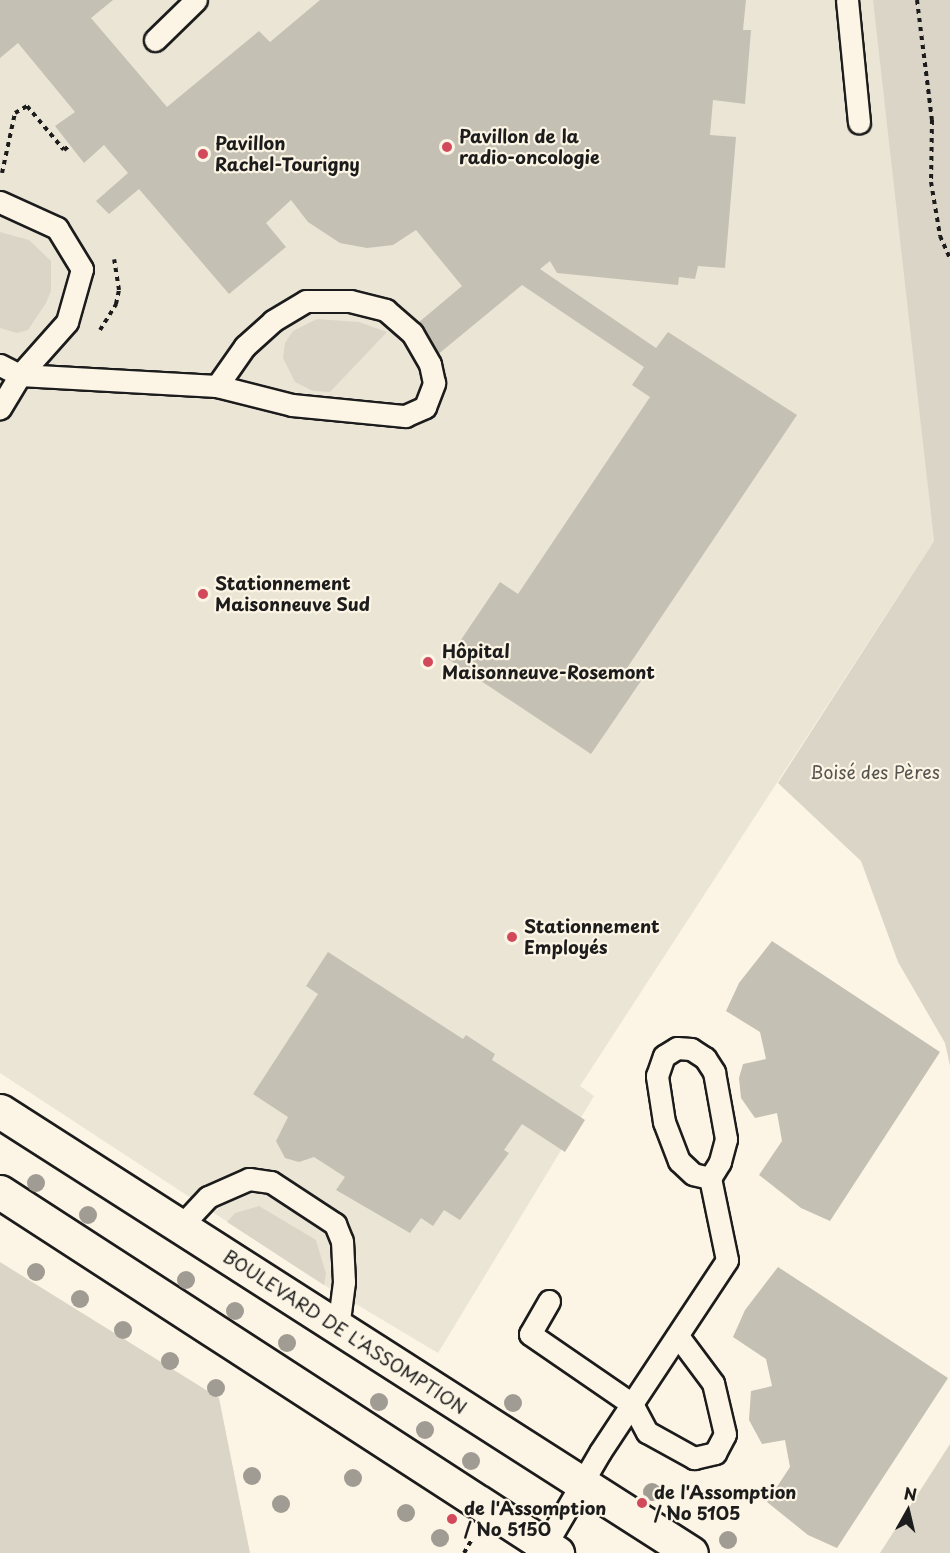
<!DOCTYPE html>
<meta charset="utf-8">
<style>
body{margin:0}
#map{position:relative;width:950px;height:1553px;overflow:hidden;background:#fcf5e5;font-family:"Playpen Sans",sans-serif}
div>[style]{position:absolute}
.built>*{inset:0;background:#ebe5d6}
.green>*{inset:0;background:#dbd5c8}
.building>*{inset:0;background:#c4c0b3}
.path>*{height:4px;margin-top:-2px;transform-origin:0;background:repeating-linear-gradient(90deg,#1c1c1c 0 4.5px,transparent 0 9px)}
.roads{filter:drop-shadow(2px 0 #1c1c1c) drop-shadow(-2px 0 #1c1c1c) drop-shadow(0 2px #1c1c1c) drop-shadow(0 -2px #1c1c1c)}
.service>*{height:21px;margin:-10.5px;padding:0 10.5px;transform-origin:10.5px;border-radius:10.5px;background:#fcf5e5}
.tertiary>*{height:33px;margin:-16.5px;padding:0 16.5px;transform-origin:16.5px;border-radius:16.5px;background:#fcf5e5}
.trees>*{width:18px;height:18px;margin:-9px;border-radius:50%;background:#a09c93}
.dots>*{width:16px;height:16px;translate:-50% -50%;box-sizing:border-box;border:3px solid #fcf5e5;border-radius:50%}
span{translate:-50% -50%;white-space:nowrap;text-align:center;line-height:1.15;-webkit-text-stroke:4.5px #fcf5e5;paint-order:stroke}
.poi-label{font-size:18px;color:#1c1c1c;font-weight:700}
.left{translate:0 -50%;text-align:left}
.park-label{font-size:18px;color:#555450}
.street-label{font-size:18px;color:#1c1c1c}
.north{position:absolute;left:878px;top:1481px;width:60px;height:60px;-webkit-text-stroke:4px #fcf5e5;paint-order:stroke;rotate:8deg;font-size:16px;font-weight:700;line-height:24px;text-align:center;color:#1c1c1c}
.north::after{content:'';display:block;margin:auto;width:21px;height:27px;background:#1c1c1c;clip-path:polygon(50% 0,100% 100%,50% 72%,0 100%)}
</style>
<div id="map">
<div class="built">
<div style="clip-path:polygon(0 0,877px 0,934px 541px,580px 1086px,594px 1096px,438px 1353px,324px 1285px,0 1073px)"></div>
</div>
<div class="green">
<div style="clip-path:polygon(873px 0,950px 0,950px 1066px,945px 1043px,898px 962px,861px 861px,778px 783px,934px 541px)"></div>
<div style="clip-path:polygon(0 232px,29px 240px,51px 261px,51px 291px,46px 303px,28px 330px,17px 333px,0 328px)"></div>
<div style="clip-path:polygon(317px 319px,359px 322px,387px 332px,330px 392px,313px 391px,295px 382px,283px 358px,285px 343px,293px 331px)"></div>
<div style="clip-path:polygon(259px 1206px,316px 1240px,326px 1274px,324px 1285px,227px 1222px,235px 1213px)"></div>
<div style="clip-path:polygon(0 1262px,219px 1398px,250px 1553px,0 1553px)"></div>
<div style="clip-path:polygon(950px 1444px,950px 1553px,880px 1553px)"></div>
</div>
<div class="building">
<div style="clip-path:polygon(0 0,113px 0,91px 18px,167px 107px,259px 31px,270px 42px,320px 0,746px 0,743px 30px,751px 30px,745px 104px,713px 100px,710px 135px,736px 137px,725px 268px,698px 266px,695px 279px,679px 277px,678px 285px,557px 273px,550px 261px,540px 269px,656px 348px,668px 332px,797px 415px,627px 668px,643px 678px,591px 754px,448px 659px,500px 582px,518px 594px,650px 397px,632px 385px,644px 367px,522px 285px,436px 356px,412px 328px,462px 286px,416px 230px,393px 245px,367px 248px,340px 243px,308px 222px,291px 200px,266px 223px,286px 247px,229px 294px,139px 189px,109px 214px,96px 201px,128px 173px,104px 145px,84px 163px,55px 126px,75px 112px,18px 43px,0 58px)"></div>
<div style="clip-path:polygon(772px 941px,940px 1052px,830px 1221px,801px 1208px,759px 1175px,782px 1141px,777px 1113px,755px 1118px,741px 1098px,739px 1078px,743px 1064px,766px 1059px,760px 1032px,726px 1011px,739px 983px)"></div>
<div style="clip-path:polygon(328px 952px,463px 1039px,466px 1035px,495px 1054px,492px 1060px,585px 1120px,565px 1152px,522px 1124px,504px 1150px,509px 1153px,460px 1220px,444px 1210px,433px 1226px,421px 1218px,410px 1233px,336px 1190px,345px 1177px,314px 1157px,299px 1162px,285px 1158px,276px 1141px,288px 1117px,253px 1094px,318px 994px,306px 986px)"></div>
<div style="clip-path:polygon(778px 1267px,948px 1378px,837px 1548px,808px 1535px,767px 1502px,790px 1467px,785px 1440px,762px 1444px,749px 1420px,751px 1391px,772px 1386px,766px 1359px,733px 1337px,745px 1310px)"></div>
</div>
<div class="path">
<div style="left:917px;top:0;width:121px;rotate:82.9deg"></div>
<div style="left:932px;top:120px;width:62px;rotate:90.9deg"></div>
<div style="left:931px;top:182px;width:55px;rotate:80.5deg"></div>
<div style="left:940px;top:236px;width:24px;rotate:66deg"></div>
<div style="left:2px;top:173px;width:61px;rotate:-77.8deg"></div>
<div style="left:15px;top:113px;width:14px;rotate:-30deg"></div>
<div style="left:27px;top:106px;width:57px;rotate:49.9deg"></div>
<div style="left:64px;top:150px;width:8px;rotate:-40deg"></div>
<div style="left:100px;top:330px;width:31px;rotate:-58deg"></div>
<div style="left:116px;top:304px;width:14px;rotate:-78deg"></div>
<div style="left:119px;top:290px;width:31px;rotate:-99deg"></div>
<div style="left:464px;top:1553px;width:14px;rotate:-60deg"></div>
</div>
<div class="roads">
<div class="service">
<div style="left:847px;top:0;width:123px;rotate:84.4deg"></div>
<div style="left:155px;top:40px;width:57px;rotate:-44.3deg"></div>
<div style="left:0;top:202px;width:63px;rotate:24.5deg"></div>
<div style="left:57px;top:228px;width:48px;rotate:58.6deg"></div>
<div style="left:82px;top:269px;width:55px;rotate:105.8deg"></div>
<div style="left:67px;top:322px;width:71px;rotate:131.6deg"></div>
<div style="left:20px;top:375px;width:39px;rotate:121deg"></div>
<div style="left:0;top:365px;width:22px;rotate:27deg"></div>
<div style="left:20px;top:375px;width:197px;rotate:3.2deg"></div>
<div style="left:217px;top:386px;width:77px;rotate:14.2deg"></div>
<div style="left:292px;top:405px;width:114px;rotate:5.6deg"></div>
<div style="left:405px;top:416px;width:22px;rotate:-24deg"></div>
<div style="left:425px;top:407px;width:26px;rotate:-69deg"></div>
<div style="left:434px;top:383px;width:19px;rotate:-102deg"></div>
<div style="left:430px;top:364px;width:36px;rotate:-120deg"></div>
<div style="left:412px;top:333px;width:35px;rotate:-139deg"></div>
<div style="left:386px;top:310px;width:37px;rotate:-166deg"></div>
<div style="left:350px;top:301px;width:44px;rotate:180deg"></div>
<div style="left:306px;top:301px;width:39px;rotate:149deg"></div>
<div style="left:273px;top:321px;width:38px;rotate:138deg"></div>
<div style="left:245px;top:346px;width:49px;rotate:125deg"></div>
<div style="left:677px;top:1048px;width:14px;rotate:4deg"></div>
<div style="left:691px;top:1049px;width:17px;rotate:33deg"></div>
<div style="left:705px;top:1058px;width:17px;rotate:57deg"></div>
<div style="left:714px;top:1072px;width:68px;rotate:79.8deg"></div>
<div style="left:726px;top:1139px;width:24px;rotate:105deg"></div>
<div style="left:720px;top:1162px;width:19px;rotate:122deg"></div>
<div style="left:710px;top:1178px;width:17px;rotate:-167deg"></div>
<div style="left:693px;top:1174px;width:19px;rotate:-137deg"></div>
<div style="left:679px;top:1161px;width:42px;rotate:-111deg"></div>
<div style="left:664px;top:1122px;width:47px;rotate:-98.7deg"></div>
<div style="left:657px;top:1076px;width:21px;rotate:-71deg"></div>
<div style="left:664px;top:1056px;width:15px;rotate:-32deg"></div>
<div style="left:180px;top:1227px;width:41px;rotate:-47deg"></div>
<div style="left:208px;top:1197px;width:45px;rotate:-23.7deg"></div>
<div style="left:249px;top:1179px;width:22px;rotate:8deg"></div>
<div style="left:271px;top:1182px;width:77px;rotate:33.3deg"></div>
<div style="left:335px;top:1224px;width:18px;rotate:68deg"></div>
<div style="left:342px;top:1241px;width:41px;rotate:87.2deg"></div>
<div style="left:344px;top:1282px;width:46px;rotate:97.4deg"></div>
<div style="left:549px;top:1301px;width:38px;rotate:120deg"></div>
<div style="left:530px;top:1334px;width:124px;rotate:34.5deg"></div>
<div style="left:632px;top:1404px;width:32px;rotate:62deg"></div>
<div style="left:647px;top:1432px;width:54px;rotate:29deg"></div>
<div style="left:694px;top:1458px;width:22px;rotate:-13deg"></div>
<div style="left:715px;top:1453px;width:21px;rotate:-62deg"></div>
<div style="left:725px;top:1434px;width:52px;rotate:-103.2deg"></div>
<div style="left:713px;top:1383px;width:59px;rotate:-126.7deg"></div>
<div style="left:541px;top:1553px;width:117px;rotate:-59.7deg"></div>
<div style="left:600px;top:1452px;width:230px;rotate:-56.5deg"></div>
<div style="left:727px;top:1260px;width:84px;rotate:-101.7deg"></div>
</div>
<div class="tertiary">
<div style="left:0;top:1111px;width:820px;rotate:32.61deg"></div>
<div style="left:0;top:1192px;width:664px;rotate:32.95deg"></div>
</div>
</div>
<div class="trees">
<div style="left:36px;top:1183px"></div>
<div style="left:88px;top:1215px"></div>
<div style="left:36px;top:1272px"></div>
<div style="left:186px;top:1280px"></div>
<div style="left:80px;top:1299px"></div>
<div style="left:235px;top:1311px"></div>
<div style="left:123px;top:1330px"></div>
<div style="left:287px;top:1343px"></div>
<div style="left:170px;top:1361px"></div>
<div style="left:216px;top:1388px"></div>
<div style="left:379px;top:1402px"></div>
<div style="left:513px;top:1403px"></div>
<div style="left:425px;top:1430px"></div>
<div style="left:471px;top:1461px"></div>
<div style="left:252px;top:1476px"></div>
<div style="left:353px;top:1478px"></div>
<div style="left:652px;top:1492px"></div>
<div style="left:281px;top:1504px"></div>
<div style="left:406px;top:1513px"></div>
<div style="left:440px;top:1538px"></div>
<div style="left:728px;top:1540px"></div>
</div>
<div class="dots">
<div style="left:447px;top:147px;background:#d1495b"></div>
<div style="left:203px;top:154px;background:#d1495b"></div>
<div style="left:203px;top:594px;background:#d1495b"></div>
<div style="left:428px;top:662px;background:#d1495b"></div>
<div style="left:512px;top:937px;background:#d1495b"></div>
<div style="left:642px;top:1503px;background:#d1495b"></div>
<div style="left:452px;top:1519px;background:#d1495b"></div>
</div>
<div class="poi-label">
<span class="left" style="left:459px;top:147px">Pavillon de la<br>radio-oncologie</span>
<span class="left" style="left:215px;top:154px">Pavillon<br>Rachel-Tourigny</span>
<span class="left" style="left:215px;top:594px">Stationnement<br>Maisonneuve Sud</span>
<span class="left" style="left:442px;top:662px">Hôpital<br>Maisonneuve-Rosemont</span>
<span class="left" style="left:524px;top:937px">Stationnement<br>Employés</span>
<span class="left" style="left:654px;top:1503px">de l'Assomption<br>/ No 5105</span>
<span class="left" style="left:464px;top:1519px">de l'Assomption<br>/ No 5150</span>
</div>
<div class="park-label">
<span style="left:875px;top:772px">Boisé des Pères</span>
</div>
<div class="street-label">
<span style="left:345px;top:1332px;rotate:33deg">BOULEVARD DE L'ASSOMPTION</span>
</div>
<div class="north">N</div>
</div>
